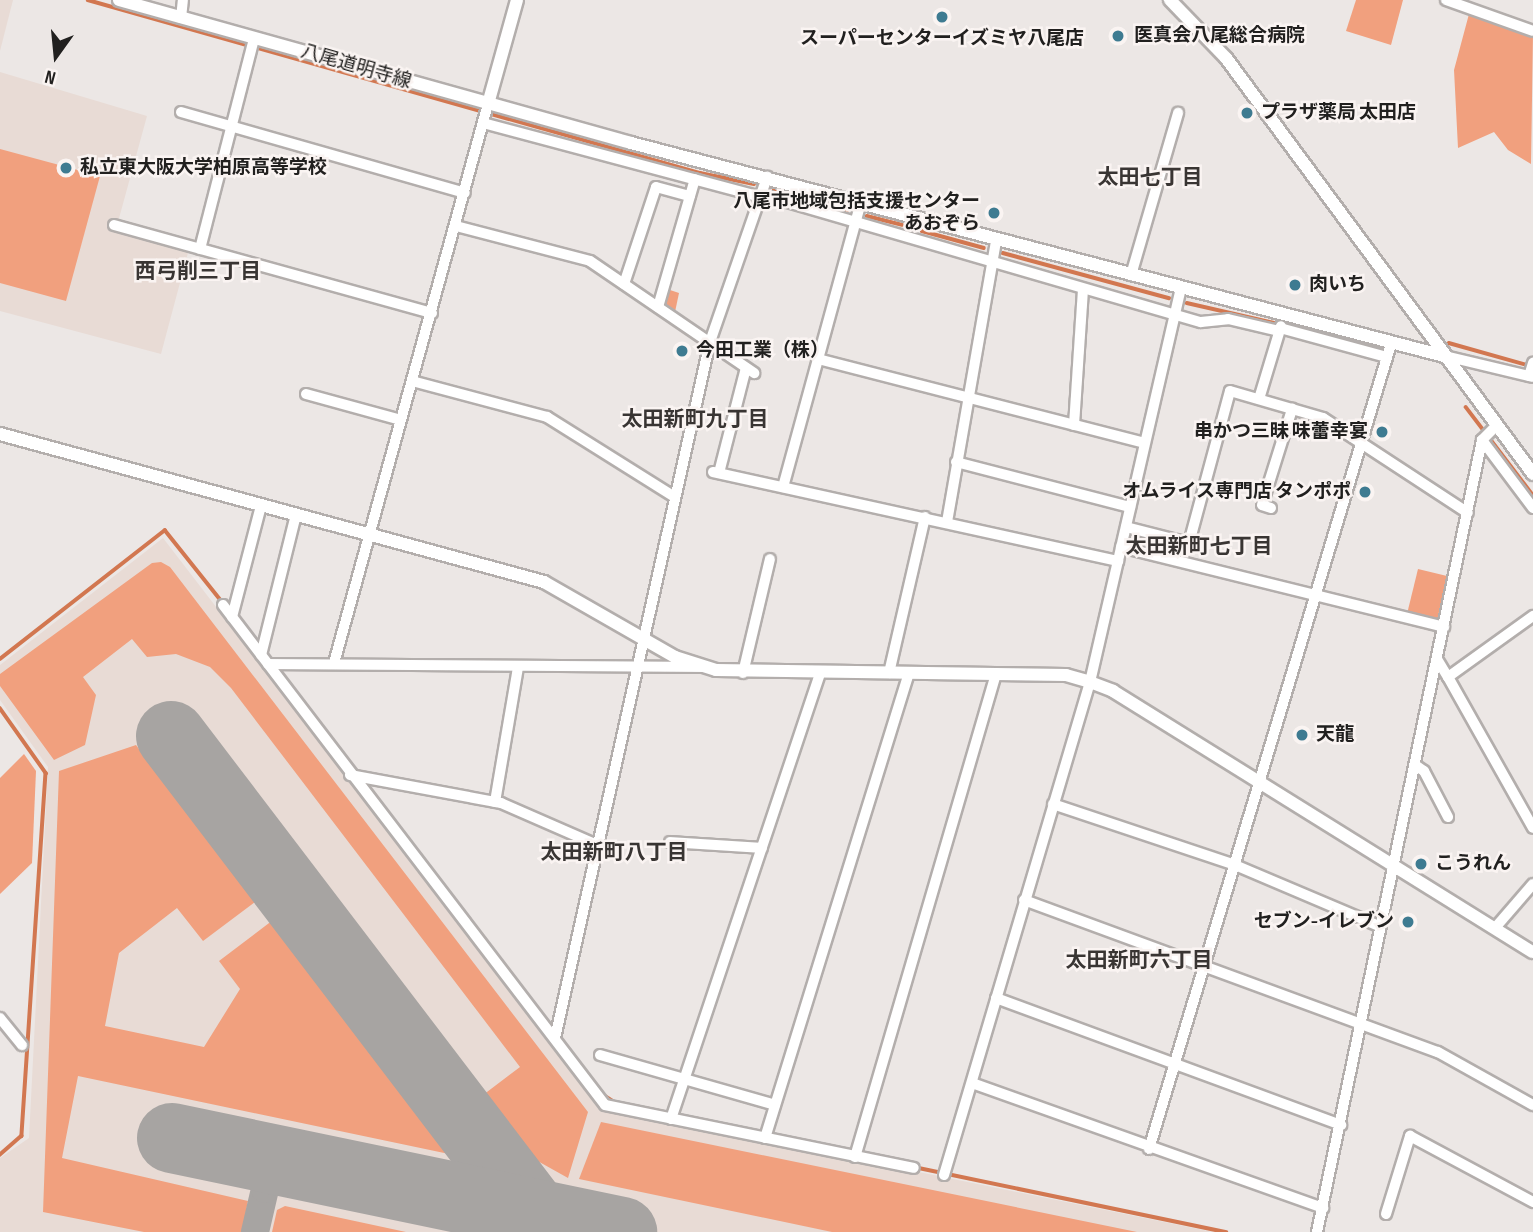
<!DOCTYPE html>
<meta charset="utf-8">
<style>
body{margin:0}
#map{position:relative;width:1533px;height:1232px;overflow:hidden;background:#ece7e5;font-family:"Sofia Sans Condensed","Noto Sans JP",sans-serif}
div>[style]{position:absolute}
.built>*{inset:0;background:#e8dbd5}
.green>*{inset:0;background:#f1a07e}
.stream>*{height:3.5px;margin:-1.75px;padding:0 1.75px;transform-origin:1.75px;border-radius:1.75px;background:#d27750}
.taxiway>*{height:28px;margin:-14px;padding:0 14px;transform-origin:14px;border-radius:14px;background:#a7a4a2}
.runway>*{height:70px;margin:-35px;padding:0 35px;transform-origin:35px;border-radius:35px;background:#a7a4a2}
.roads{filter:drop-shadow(2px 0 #b3aeac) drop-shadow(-2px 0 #b3aeac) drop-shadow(0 2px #b3aeac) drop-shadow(0 -2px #b3aeac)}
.street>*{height:10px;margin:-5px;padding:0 5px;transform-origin:5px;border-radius:5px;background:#fff}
.secondary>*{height:12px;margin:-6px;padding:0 6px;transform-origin:6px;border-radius:6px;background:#fff}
.dots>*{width:19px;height:19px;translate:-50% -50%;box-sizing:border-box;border:4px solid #faf4f2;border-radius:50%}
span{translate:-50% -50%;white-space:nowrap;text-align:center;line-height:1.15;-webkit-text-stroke:5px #faf4f2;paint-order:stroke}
.poi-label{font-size:19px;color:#21201f;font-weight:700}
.left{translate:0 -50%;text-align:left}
.right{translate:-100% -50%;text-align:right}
.street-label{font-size:19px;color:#21201f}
.neighbourhood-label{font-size:21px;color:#393533;font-weight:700}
.north{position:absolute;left:21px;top:21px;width:70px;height:70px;-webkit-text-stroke:5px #faf4f2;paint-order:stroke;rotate:195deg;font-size:19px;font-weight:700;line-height:28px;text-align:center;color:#21201f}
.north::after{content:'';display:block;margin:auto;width:24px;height:32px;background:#21201f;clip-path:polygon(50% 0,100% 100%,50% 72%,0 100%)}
</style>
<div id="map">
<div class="built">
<div style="clip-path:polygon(0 0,13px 0,0 51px)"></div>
<div style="clip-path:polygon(0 72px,147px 116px,118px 222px,189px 249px,161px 354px,0 311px)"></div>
<div style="clip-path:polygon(163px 538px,601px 1107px,1213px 1232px,0 1232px,0 1158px,29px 1138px,48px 767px,0 700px,0 665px)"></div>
</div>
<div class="green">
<div style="clip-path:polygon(1356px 0,1403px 0,1391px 45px,1346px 31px)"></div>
<div style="clip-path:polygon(1469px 14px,1533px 34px,1531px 164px,1508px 150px,1494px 132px,1458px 148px,1454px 70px)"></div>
<div style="clip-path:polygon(0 149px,100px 176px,66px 301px,0 283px)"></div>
<div style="clip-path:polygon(667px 289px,679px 293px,675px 312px,664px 303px)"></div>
<div style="clip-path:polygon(161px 562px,170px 567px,588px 1112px,568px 1178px,534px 1159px,483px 1095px,520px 1067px,231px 688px,210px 667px,176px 654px,147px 657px,132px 639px,83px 677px,96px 695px,85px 745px,54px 760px,0 686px,0 674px,152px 563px)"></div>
<div style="clip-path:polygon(1418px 569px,1447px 576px,1437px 621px,1407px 614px)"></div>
<div style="clip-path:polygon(136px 745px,255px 902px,203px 941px,177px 908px,119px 953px,105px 1026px,204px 1047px,240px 989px,219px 961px,273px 920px,449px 1154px,78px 1076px,62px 1158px,248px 1201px,242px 1232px,144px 1232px,43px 1212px,59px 771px)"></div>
<div style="clip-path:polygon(24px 754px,36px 771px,32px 863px,0 894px,0 778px)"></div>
<div style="clip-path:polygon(601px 1122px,1137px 1232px,832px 1232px,579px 1179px)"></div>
<div style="clip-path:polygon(285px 1206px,406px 1232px,272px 1232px,277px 1210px)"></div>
</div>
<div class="stream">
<div style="left:88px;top:0;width:636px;rotate:15.78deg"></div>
<div style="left:700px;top:173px;width:55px;rotate:11.5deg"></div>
<div style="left:774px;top:189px;width:76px;rotate:16deg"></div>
<div style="left:867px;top:216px;width:36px;rotate:14deg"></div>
<div style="left:922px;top:231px;width:64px;rotate:15.3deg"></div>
<div style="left:1003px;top:253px;width:172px;rotate:15.2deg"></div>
<div style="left:1187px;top:303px;width:89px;rotate:12.9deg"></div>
<div style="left:1449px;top:343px;width:85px;rotate:15.7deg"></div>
<div style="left:1375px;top:349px;width:8px;rotate:14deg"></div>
<div style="left:1466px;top:407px;width:111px;rotate:52.7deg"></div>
<div style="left:0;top:659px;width:209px;rotate:-38deg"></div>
<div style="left:165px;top:530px;width:93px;rotate:51.5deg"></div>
<div style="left:0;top:708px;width:80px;rotate:54.7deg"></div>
<div style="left:46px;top:773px;width:364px;rotate:93.8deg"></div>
<div style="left:22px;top:1136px;width:29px;rotate:139deg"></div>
<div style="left:481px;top:935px;width:83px;rotate:52.3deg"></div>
<div style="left:602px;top:1094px;width:17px;rotate:33deg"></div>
<div style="left:914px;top:1167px;width:319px;rotate:11.8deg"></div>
</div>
<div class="taxiway">
<div style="left:255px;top:1232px;width:44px;rotate:-76.9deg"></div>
<div style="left:265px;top:1189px;width:14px;rotate:-51deg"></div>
<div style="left:274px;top:1178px;width:30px;rotate:-23deg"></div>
</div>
<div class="runway">
<div style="left:171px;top:736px;width:624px;rotate:52.69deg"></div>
<div style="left:172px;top:1138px;width:460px;rotate:11.8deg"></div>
</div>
<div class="roads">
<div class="street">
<div style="left:1446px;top:0;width:92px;rotate:19.6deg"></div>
<div style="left:181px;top:18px;width:18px;rotate:-84deg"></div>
<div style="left:181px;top:112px;width:295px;rotate:15.9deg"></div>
<div style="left:483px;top:123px;width:289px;rotate:14.9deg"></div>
<div style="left:763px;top:195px;width:456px;rotate:16.2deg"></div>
<div style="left:1201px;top:322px;width:27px;rotate:-6deg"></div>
<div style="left:1228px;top:319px;width:52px;rotate:13.2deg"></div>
<div style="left:114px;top:225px;width:330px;rotate:15.5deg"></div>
<div style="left:456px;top:226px;width:138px;rotate:14.6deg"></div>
<div style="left:590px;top:261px;width:199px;rotate:34.3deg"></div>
<div style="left:200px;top:249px;width:217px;rotate:-75.6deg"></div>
<div style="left:1131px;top:275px;width:169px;rotate:-73.8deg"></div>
<div style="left:624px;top:284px;width:102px;rotate:-71.7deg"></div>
<div style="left:656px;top:187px;width:35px;rotate:15deg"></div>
<div style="left:658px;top:307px;width:133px;rotate:-73.9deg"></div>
<div style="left:1280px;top:328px;width:111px;rotate:15.2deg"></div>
<div style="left:1445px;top:356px;width:90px;rotate:13.4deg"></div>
<div style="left:818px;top:359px;width:337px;rotate:14.4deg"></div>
<div style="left:1529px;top:376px;width:14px;rotate:-73deg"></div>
<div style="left:412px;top:381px;width:140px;rotate:14.9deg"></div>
<div style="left:547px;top:417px;width:149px;rotate:32.1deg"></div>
<div style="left:306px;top:394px;width:98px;rotate:15.3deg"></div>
<div style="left:1259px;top:399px;width:76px;rotate:-73.2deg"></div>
<div style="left:1074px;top:425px;width:136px;rotate:-86.2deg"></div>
<div style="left:1482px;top:440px;width:85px;rotate:53.1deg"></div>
<div style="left:956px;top:462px;width:180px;rotate:14.5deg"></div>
<div style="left:713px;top:472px;width:415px;rotate:12.4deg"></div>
<div style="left:719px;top:473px;width:108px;rotate:-75.6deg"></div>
<div style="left:783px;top:487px;width:295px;rotate:-74.7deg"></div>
<div style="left:1271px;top:508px;width:9px;rotate:-162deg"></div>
<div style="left:1262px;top:505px;width:101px;rotate:-72.6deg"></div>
<div style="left:947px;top:522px;width:286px;rotate:-80.1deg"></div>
<div style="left:1126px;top:527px;width:65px;rotate:14.3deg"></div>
<div style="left:1189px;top:543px;width:157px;rotate:-74.9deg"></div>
<div style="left:1230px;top:391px;width:97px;rotate:16.2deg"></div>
<div style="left:1323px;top:418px;width:173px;rotate:33.2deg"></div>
<div style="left:1121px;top:547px;width:333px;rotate:13.9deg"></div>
<div style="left:223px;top:605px;width:629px;rotate:52.62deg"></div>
<div style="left:605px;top:1105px;width:315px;rotate:11.5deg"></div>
<div style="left:232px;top:617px;width:115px;rotate:-75.4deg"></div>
<div style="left:261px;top:655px;width:144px;rotate:-76deg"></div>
<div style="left:1437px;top:659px;width:21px;rotate:59deg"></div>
<div style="left:1448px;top:677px;width:105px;rotate:-35.7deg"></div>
<div style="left:334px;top:663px;width:580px;rotate:-74.6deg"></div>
<div style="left:268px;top:664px;width:436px;rotate:0.4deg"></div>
<div style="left:743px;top:673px;width:117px;rotate:-76.7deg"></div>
<div style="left:889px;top:673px;width:160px;rotate:-77deg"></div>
<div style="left:1448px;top:677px;width:173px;rotate:60.6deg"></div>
<div style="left:1415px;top:765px;width:11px;rotate:34deg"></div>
<div style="left:1424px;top:771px;width:52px;rotate:62.4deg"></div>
<div style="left:350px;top:775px;width:154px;rotate:10.5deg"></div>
<div style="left:501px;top:803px;width:105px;rotate:23.6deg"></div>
<div style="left:495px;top:802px;width:137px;rotate:-80.3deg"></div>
<div style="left:1053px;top:804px;width:192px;rotate:18.5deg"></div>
<div style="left:1235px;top:865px;width:156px;rotate:23deg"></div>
<div style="left:670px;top:842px;width:92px;rotate:3.7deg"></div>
<div style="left:1024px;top:900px;width:441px;rotate:20.2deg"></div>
<div style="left:1438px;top:1052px;width:109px;rotate:29.2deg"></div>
<div style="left:1495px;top:928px;width:58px;rotate:-49.2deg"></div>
<div style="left:996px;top:998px;width:368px;rotate:20.2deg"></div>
<div style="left:0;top:1018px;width:35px;rotate:51deg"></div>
<div style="left:555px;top:1038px;width:713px;rotate:-77.45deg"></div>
<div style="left:710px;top:342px;width:175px;rotate:-70.9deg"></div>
<div style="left:600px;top:1055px;width:182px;rotate:15.9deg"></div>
<div style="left:972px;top:1083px;width:373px;rotate:19.6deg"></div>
<div style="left:671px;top:1119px;width:470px;rotate:-71.5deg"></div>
<div style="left:765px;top:1138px;width:487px;rotate:-72.8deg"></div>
<div style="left:1149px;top:1149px;width:841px;rotate:-73.27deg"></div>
<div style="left:855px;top:1157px;width:503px;rotate:-73.73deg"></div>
<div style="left:944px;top:1175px;width:514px;rotate:-73.5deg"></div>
<div style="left:1090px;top:682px;width:404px;rotate:-77deg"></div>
<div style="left:1386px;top:1214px;width:82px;rotate:-72.9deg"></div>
<div style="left:1410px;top:1136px;width:140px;rotate:28.2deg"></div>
<div style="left:1317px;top:1232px;width:809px;rotate:-78.23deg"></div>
<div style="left:1482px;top:440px;width:21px;rotate:-45deg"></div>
</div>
<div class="secondary">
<div style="left:119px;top:0;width:532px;rotate:15.6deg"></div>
<div style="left:631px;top:143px;width:840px;rotate:14.68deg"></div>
<div style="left:1170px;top:0;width:81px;rotate:46deg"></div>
<div style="left:1226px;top:58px;width:517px;rotate:53.57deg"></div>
<div style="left:488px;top:104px;width:108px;rotate:-74.4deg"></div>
<div style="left:0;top:434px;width:564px;rotate:15.22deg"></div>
<div style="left:544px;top:582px;width:151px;rotate:29.8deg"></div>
<div style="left:675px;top:657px;width:43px;rotate:17.6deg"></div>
<div style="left:716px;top:670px;width:350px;rotate:0.8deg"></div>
<div style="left:1066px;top:675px;width:25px;rotate:16deg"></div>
<div style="left:1090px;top:682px;width:25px;rotate:21deg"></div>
<div style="left:1113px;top:691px;width:494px;rotate:31.9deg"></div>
</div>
</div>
<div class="dots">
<div style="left:942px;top:17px;background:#3e7b91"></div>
<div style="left:1118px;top:36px;background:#3e7b91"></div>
<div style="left:1247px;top:113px;background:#3e7b91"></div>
<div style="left:66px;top:168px;background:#3e7b91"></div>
<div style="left:994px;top:213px;background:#3e7b91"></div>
<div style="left:1295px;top:285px;background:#3e7b91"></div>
<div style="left:682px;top:351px;background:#3e7b91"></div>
<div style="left:1382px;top:432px;background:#3e7b91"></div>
<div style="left:1365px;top:492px;background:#3e7b91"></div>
<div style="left:1302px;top:735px;background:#3e7b91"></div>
<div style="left:1421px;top:864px;background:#3e7b91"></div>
<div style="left:1408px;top:922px;background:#3e7b91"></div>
</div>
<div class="poi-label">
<span class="left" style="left:1134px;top:36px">医真会八尾総合病院</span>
<span style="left:942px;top:39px">スーパーセンターイズミヤ八尾店</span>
<span class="left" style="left:1261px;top:113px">プラザ薬局 太田店</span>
<span class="left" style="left:80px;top:168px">私立東大阪大学柏原高等学校</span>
<span class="right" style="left:980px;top:213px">八尾市地域包括支援センター<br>あおぞら</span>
<span class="left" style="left:1309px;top:285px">肉いち</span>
<span class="left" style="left:696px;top:351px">今田工業（株）</span>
<span class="right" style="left:1368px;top:432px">串かつ三昧 味蕾幸宴</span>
<span class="right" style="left:1351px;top:492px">オムライス専門店 タンポポ</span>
<span class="left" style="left:1316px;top:735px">天龍</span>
<span class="left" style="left:1435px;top:864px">こうれん</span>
<span class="right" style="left:1394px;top:922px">セブン-イレブン</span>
</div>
<div class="street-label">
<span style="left:356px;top:67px;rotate:16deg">八尾道明寺線</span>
</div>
<div class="neighbourhood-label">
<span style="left:1150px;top:178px">太田七丁目</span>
<span style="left:198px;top:272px">西弓削三丁目</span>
<span style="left:695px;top:420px">太田新町九丁目</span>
<span style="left:1199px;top:547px">太田新町七丁目</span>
<span style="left:614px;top:853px">太田新町八丁目</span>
<span style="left:1139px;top:961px">太田新町六丁目</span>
</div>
<div class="north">N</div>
</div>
